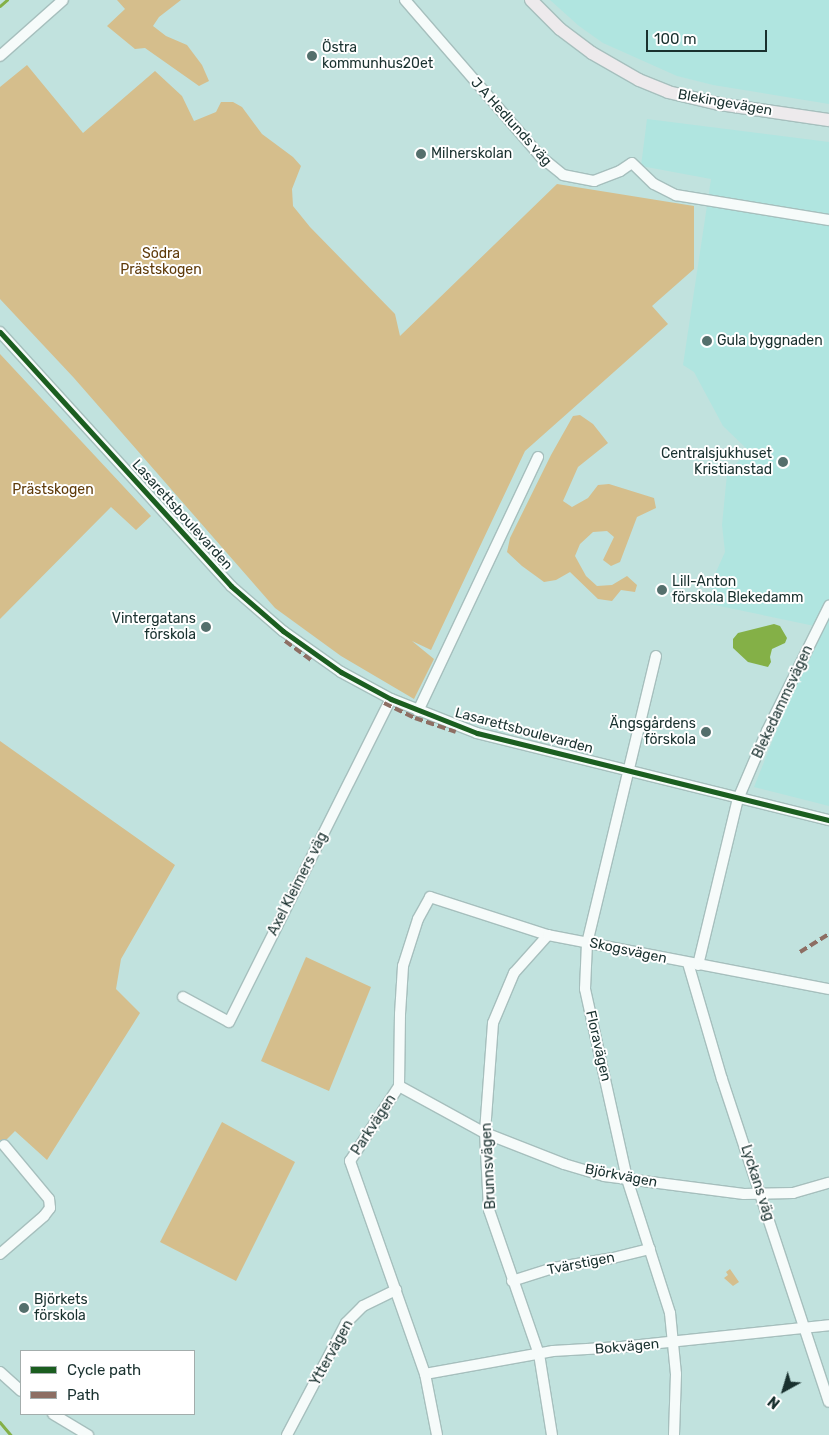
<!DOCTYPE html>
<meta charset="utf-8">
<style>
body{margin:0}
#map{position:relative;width:829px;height:1435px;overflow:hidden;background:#c1e2de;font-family:Rubik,sans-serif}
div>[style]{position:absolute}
.built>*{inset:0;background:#b0e5e0}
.green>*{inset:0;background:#d5be8c}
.water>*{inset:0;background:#84b047}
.stream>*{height:2.5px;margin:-1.25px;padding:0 1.25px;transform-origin:1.25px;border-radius:1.25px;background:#84b047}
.roads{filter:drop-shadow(1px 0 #a6bfbd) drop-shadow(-1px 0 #a6bfbd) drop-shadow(0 1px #a6bfbd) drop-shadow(0 -1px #a6bfbd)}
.minor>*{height:10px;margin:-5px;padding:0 5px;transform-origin:5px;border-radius:5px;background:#f6fbfa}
.major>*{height:12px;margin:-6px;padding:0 6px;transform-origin:6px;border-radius:6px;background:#edeaec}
.quiet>*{height:4px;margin-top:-2px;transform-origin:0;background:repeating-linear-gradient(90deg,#8d6e63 0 8px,transparent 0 12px)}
.cycleway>*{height:5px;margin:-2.5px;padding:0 2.5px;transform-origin:2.5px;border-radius:2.5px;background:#1b5e20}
.dots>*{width:14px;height:14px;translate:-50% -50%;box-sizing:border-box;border:2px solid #fff;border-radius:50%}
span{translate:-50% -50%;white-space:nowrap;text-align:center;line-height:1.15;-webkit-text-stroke:4px #fff;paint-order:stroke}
.poi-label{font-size:14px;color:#19312f}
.left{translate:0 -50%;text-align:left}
.right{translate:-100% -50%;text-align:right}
.street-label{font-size:14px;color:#19312f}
.park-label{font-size:14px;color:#5f3b0a}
.legend{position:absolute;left:20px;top:1350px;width:175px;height:65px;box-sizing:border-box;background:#fff;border:1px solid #a3adac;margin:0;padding:6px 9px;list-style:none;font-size:15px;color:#19312f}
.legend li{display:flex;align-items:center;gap:10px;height:25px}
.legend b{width:25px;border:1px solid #a3adac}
.north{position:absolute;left:759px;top:1365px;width:50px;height:50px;-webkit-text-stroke:4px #fff;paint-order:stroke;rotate:219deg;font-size:14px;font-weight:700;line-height:20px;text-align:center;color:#19312f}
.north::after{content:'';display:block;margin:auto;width:18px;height:22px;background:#19312f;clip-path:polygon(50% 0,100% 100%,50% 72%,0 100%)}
.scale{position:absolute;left:646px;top:30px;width:121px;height:22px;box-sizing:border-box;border:2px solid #19312f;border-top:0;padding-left:6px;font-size:15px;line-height:18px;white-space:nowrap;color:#19312f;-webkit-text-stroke:4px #fff;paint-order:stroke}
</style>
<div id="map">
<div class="built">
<div style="clip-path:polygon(550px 0,829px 0,829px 104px,713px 85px,677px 76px,603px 43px,579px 26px)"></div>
<div style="clip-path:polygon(647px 119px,829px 142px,829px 806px,754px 787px,792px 692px,824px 628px,710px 604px,712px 581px,725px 552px,722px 525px,727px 474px,748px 450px,723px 426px,694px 372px,683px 365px,711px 179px,641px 166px)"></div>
</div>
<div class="green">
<div style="clip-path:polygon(117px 0,181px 0,159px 17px,153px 26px,166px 36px,187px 45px,202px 65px,209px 81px,199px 86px,145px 48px,135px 49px,107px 26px,125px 9px)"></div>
<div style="clip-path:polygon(27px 65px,83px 133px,155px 71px,182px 96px,194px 121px,216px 112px,221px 102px,233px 102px,242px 107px,262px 134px,293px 157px,301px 166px,292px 189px,293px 206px,310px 227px,395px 314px,400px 336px,557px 184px,694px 206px,694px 269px,652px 306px,668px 324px,525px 451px,431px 650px,412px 641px,434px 659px,414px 699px,341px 656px,275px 608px,74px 378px,0 299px,0 87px)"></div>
<div style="clip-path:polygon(0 354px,151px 516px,136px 530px,111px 507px,0 619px)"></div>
<div style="clip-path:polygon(580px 415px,593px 424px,608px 443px,578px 467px,563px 501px,572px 507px,588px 498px,598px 485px,609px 484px,654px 498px,656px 508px,637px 517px,620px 562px,611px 566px,603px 560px,614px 537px,607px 531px,593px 532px,580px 544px,575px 556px,586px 576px,597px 586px,612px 585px,627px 576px,637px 585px,635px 592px,621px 590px,612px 601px,598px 599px,570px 572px,556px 580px,544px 582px,522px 566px,507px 552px,510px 538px,551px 455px,573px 416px)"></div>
<div style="clip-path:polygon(0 741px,175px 865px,121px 959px,116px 989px,140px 1013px,47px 1160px,15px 1131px,6px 1140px,0 1140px)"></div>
<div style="clip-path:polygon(306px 957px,371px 987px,329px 1091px,261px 1061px)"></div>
<div style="clip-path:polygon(222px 1122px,295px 1162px,236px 1281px,160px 1242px)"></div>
<div style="clip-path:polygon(730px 1269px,739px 1282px,733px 1286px,724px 1278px,728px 1275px,726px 1272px)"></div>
</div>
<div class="water">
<div style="clip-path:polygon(774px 624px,780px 626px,787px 638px,785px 643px,772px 649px,770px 657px,771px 662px,768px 667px,748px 662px,733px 648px,733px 639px,738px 633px)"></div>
</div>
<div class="stream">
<div style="left:0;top:6px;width:9px;rotate:-41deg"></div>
<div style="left:0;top:1422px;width:17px;rotate:50deg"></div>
</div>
<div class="roads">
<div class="minor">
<div style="left:405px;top:0;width:208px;rotate:49.1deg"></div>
<div style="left:541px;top:157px;width:28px;rotate:39deg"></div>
<div style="left:563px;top:175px;width:32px;rotate:11deg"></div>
<div style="left:594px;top:181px;width:28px;rotate:-21deg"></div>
<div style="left:620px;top:171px;width:14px;rotate:-34deg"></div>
<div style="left:632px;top:163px;width:30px;rotate:44deg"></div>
<div style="left:654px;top:184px;width:25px;rotate:27deg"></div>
<div style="left:676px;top:195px;width:155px;rotate:9.3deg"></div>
<div style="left:0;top:56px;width:84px;rotate:-41.6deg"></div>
<div style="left:0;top:332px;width:343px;rotate:47.7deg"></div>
<div style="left:231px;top:586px;width:69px;rotate:40.9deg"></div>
<div style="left:283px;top:631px;width:71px;rotate:35.3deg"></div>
<div style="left:341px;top:672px;width:57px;rotate:28.4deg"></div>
<div style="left:391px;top:699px;width:92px;rotate:21.6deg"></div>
<div style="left:477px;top:733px;width:363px;rotate:13.9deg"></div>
<div style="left:656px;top:656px;width:295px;rotate:103.5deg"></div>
<div style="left:587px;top:943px;width:46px;rotate:92.5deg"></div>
<div style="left:585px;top:989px;width:195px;rotate:77.5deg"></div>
<div style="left:627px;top:1179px;width:141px;rotate:72.2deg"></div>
<div style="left:670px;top:1313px;width:61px;rotate:84.4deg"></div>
<div style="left:676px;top:1374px;width:61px;rotate:91.9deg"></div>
<div style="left:418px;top:711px;width:281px;rotate:-64.7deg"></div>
<div style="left:548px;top:935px;width:51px;rotate:131.8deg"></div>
<div style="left:514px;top:973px;width:54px;rotate:112.8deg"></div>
<div style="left:493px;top:1023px;width:110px;rotate:94.2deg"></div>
<div style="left:485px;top:1133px;width:77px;rotate:87deg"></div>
<div style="left:489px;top:1210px;width:152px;rotate:70.9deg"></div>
<div style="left:539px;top:1354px;width:82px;rotate:80.9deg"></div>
<div style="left:688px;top:963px;width:121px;rotate:73.7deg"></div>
<div style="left:722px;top:1079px;width:340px;rotate:71.7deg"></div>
<div style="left:698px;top:965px;width:171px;rotate:-76.5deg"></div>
<div style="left:738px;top:799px;width:74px;rotate:-66.9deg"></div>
<div style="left:767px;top:731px;width:140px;rotate:-63.6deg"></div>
<div style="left:183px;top:997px;width:52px;rotate:28.5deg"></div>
<div style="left:229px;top:1022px;width:361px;rotate:-63.4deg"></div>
<div style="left:399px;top:1086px;width:98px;rotate:28.7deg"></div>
<div style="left:485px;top:1133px;width:85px;rotate:21.4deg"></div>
<div style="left:564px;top:1164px;width:42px;rotate:16.7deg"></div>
<div style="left:604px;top:1176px;width:141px;rotate:7.3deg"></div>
<div style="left:744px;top:1194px;width:49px;rotate:-1.2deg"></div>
<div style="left:793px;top:1193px;width:37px;rotate:-16deg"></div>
<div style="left:0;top:1254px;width:58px;rotate:-40.8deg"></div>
<div style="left:44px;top:1216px;width:10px;rotate:-53deg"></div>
<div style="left:50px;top:1208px;width:9px;rotate:-96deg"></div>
<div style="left:49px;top:1199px;width:70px;rotate:-129.8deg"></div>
<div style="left:512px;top:1281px;width:43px;rotate:-17.6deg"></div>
<div style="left:553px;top:1268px;width:61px;rotate:-9.5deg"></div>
<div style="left:613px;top:1258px;width:38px;rotate:-14deg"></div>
<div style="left:0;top:1372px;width:28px;rotate:42deg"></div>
<div style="left:425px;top:1374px;width:130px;rotate:-10.2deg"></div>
<div style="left:553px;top:1351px;width:68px;rotate:-3.4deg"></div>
<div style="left:621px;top:1347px;width:209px;rotate:-6deg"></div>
<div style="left:53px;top:1414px;width:41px;rotate:31deg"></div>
<div style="left:287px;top:1435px;width:127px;rotate:-62.2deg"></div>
<div style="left:346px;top:1323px;width:24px;rotate:-45deg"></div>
<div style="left:363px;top:1306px;width:37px;rotate:-26deg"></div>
<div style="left:437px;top:1435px;width:62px;rotate:-101.1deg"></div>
<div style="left:425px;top:1374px;width:226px;rotate:-109.4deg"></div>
<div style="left:350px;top:1161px;width:90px;rotate:-56.8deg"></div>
<div style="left:399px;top:1086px;width:72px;rotate:-89.2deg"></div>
<div style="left:400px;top:1014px;width:48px;rotate:-86.4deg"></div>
<div style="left:403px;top:966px;width:49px;rotate:-72.3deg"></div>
<div style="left:418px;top:919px;width:25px;rotate:-61deg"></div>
<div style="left:430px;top:897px;width:124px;rotate:17.9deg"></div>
<div style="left:548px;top:935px;width:286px;rotate:10.9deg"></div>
</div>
<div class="major">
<div style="left:531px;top:0;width:41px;rotate:45deg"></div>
<div style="left:560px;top:29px;width:40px;rotate:37deg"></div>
<div style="left:592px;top:53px;width:54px;rotate:29.9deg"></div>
<div style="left:639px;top:80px;width:31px;rotate:22deg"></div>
<div style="left:668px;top:92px;width:52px;rotate:13.2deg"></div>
<div style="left:719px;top:104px;width:111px;rotate:8.3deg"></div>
</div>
</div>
<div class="quiet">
<div style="left:285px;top:641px;width:32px;rotate:36deg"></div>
<div style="left:384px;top:703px;width:34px;rotate:26deg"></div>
<div style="left:415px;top:718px;width:43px;rotate:18.9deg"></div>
<div style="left:800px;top:952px;width:34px;rotate:-32deg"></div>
</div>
<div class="cycleway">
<div style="left:0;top:332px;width:343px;rotate:47.7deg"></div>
<div style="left:231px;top:586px;width:69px;rotate:40.9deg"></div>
<div style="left:283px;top:631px;width:71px;rotate:35.3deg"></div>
<div style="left:341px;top:672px;width:57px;rotate:28.4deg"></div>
<div style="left:391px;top:699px;width:92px;rotate:21.6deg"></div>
<div style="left:477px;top:733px;width:363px;rotate:13.9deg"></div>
</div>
<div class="dots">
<div style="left:312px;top:56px;background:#546f6c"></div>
<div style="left:421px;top:154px;background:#546f6c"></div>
<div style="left:707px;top:341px;background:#546f6c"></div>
<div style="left:783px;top:462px;background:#546f6c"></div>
<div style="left:662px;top:590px;background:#546f6c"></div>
<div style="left:206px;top:627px;background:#546f6c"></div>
<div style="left:706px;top:732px;background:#546f6c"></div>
<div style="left:24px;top:1308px;background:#546f6c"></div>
</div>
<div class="poi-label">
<span class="left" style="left:322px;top:56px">Östra<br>kommunhus20et</span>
<span class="left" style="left:431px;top:154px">Milnerskolan</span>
<span class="left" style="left:717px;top:341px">Gula byggnaden</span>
<span class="right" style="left:772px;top:462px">Centralsjukhuset<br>Kristianstad</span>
<span class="left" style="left:672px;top:590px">Lill-Anton<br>förskola Blekedamm</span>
<span class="right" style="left:196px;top:627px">Vintergatans<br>förskola</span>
<span class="right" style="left:696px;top:732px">Ängsgårdens<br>förskola</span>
<span class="left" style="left:34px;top:1308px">Björkets<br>förskola</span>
</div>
<div class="street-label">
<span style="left:725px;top:103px;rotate:10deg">Blekingevägen</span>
<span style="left:511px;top:122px;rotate:48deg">J A Hedlunds väg</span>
<span style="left:182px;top:515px;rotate:48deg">Lasarettsboulevarden</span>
<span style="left:783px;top:702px;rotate:-65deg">Blekedammsvägen</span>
<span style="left:524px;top:731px;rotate:15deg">Lasarettsboulevarden</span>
<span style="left:298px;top:884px;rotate:-63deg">Axel Kleimers väg</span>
<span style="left:628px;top:951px;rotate:12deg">Skogsvägen</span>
<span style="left:598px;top:1046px;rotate:77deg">Floravägen</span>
<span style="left:374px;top:1125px;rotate:-57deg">Parkvägen</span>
<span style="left:489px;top:1166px;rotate:-93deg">Brunnsvägen</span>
<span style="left:621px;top:1176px;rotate:11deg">Björkvägen</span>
<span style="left:757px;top:1183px;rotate:72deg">Lyckans väg</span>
<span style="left:581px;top:1264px;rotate:-11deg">Tvärstigen</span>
<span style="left:627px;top:1347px;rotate:-5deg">Bokvägen</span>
<span style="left:332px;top:1353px;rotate:-61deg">Yttervägen</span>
</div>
<div class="park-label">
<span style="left:161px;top:262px">Södra<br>Prästskogen</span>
<span style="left:53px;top:490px">Prästskogen</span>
</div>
<ul class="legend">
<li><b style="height:6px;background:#1b5e20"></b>Cycle path</li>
<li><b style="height:6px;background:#8d6e63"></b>Path</li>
</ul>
<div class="north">N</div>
<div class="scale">100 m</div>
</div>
